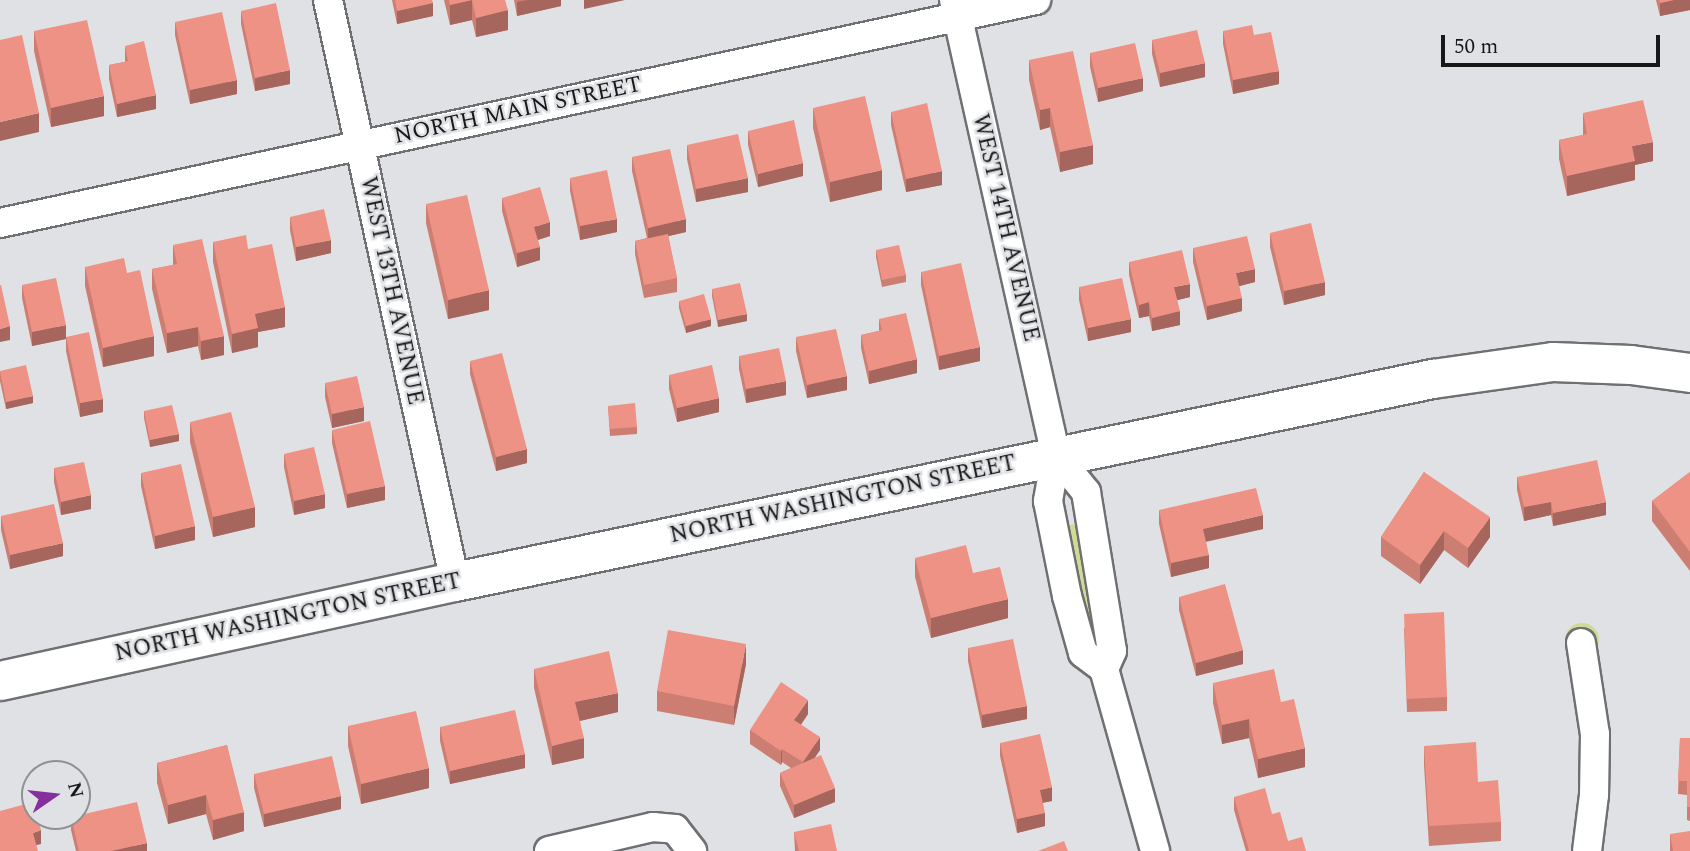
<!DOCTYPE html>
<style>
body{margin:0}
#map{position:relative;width:1690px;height:851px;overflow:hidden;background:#dfe1e4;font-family:Spectral,serif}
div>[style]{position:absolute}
.green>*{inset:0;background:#cfdb95}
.round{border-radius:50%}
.roads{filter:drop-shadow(2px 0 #6e7072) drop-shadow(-2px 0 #6e7072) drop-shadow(0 2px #6e7072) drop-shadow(0 -2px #6e7072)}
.minor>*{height:28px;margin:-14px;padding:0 14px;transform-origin:14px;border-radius:14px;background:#fff}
.secondary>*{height:38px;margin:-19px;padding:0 19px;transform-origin:19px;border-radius:19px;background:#fff}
.wall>*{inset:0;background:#cd7e72}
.shaded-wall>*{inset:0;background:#a7665d}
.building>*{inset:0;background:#ee9285}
span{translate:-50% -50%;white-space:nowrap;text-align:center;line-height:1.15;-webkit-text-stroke:5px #dfe1e4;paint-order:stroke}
.street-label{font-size:23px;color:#181819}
.north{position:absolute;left:21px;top:760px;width:70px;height:70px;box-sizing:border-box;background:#dfe1e4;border:2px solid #8f9193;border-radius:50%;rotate:76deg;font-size:19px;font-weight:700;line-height:28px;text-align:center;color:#181819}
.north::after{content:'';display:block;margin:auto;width:24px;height:32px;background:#86309d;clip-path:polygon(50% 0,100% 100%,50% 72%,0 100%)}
.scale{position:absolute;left:1441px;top:35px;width:219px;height:32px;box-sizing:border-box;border:4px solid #181819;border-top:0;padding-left:9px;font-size:21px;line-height:24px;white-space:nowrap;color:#181819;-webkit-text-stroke:5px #dfe1e4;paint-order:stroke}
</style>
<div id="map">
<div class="green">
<div style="clip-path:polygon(1073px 524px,1081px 529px,1095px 633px,1088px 632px,1065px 528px)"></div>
<div class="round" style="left:1565px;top:623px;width:34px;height:34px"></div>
</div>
<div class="roads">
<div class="minor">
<div style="left:328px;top:0;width:596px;rotate:77.69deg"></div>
<div style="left:954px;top:0;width:466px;rotate:77.4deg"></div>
<div style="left:1056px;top:455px;width:47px;rotate:99.9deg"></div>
<div style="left:1048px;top:501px;width:97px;rotate:78.7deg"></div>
<div style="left:1067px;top:596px;width:59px;rotate:74.3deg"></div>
<div style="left:1083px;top:653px;width:26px;rotate:37deg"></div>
<div style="left:1104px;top:669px;width:189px;rotate:74.3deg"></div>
<div style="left:0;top:223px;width:1060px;rotate:-12.15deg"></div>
<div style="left:1056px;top:455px;width:48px;rotate:51deg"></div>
<div style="left:1086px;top:492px;width:161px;rotate:80.7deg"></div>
<div style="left:1112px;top:651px;width:20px;rotate:114deg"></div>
<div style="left:1581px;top:643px;width:92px;rotate:81.3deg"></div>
<div style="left:1595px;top:734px;width:61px;rotate:90.9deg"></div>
<div style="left:1594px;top:795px;width:56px;rotate:97.1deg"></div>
<div style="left:549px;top:851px;width:107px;rotate:-13deg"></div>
<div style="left:653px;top:827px;width:22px;rotate:5deg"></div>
<div style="left:675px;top:829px;width:28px;rotate:52deg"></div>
</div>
<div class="secondary">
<div style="left:0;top:681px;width:466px;rotate:-12.3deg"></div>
<div style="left:455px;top:582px;width:999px;rotate:-11.73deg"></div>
<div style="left:1433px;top:379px;width:121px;rotate:-8.1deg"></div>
<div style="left:1553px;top:362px;width:78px;rotate:2.2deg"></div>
<div style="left:1631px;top:365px;width:60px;rotate:7.7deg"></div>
</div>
</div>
<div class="wall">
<div style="clip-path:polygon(392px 0,432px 0,433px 16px,397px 24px)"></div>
<div style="clip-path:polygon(444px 0,505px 0,508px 30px,476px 37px,472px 20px,450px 25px)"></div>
<div style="clip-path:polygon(514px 0,561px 0,561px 6px,517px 16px)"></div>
<div style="clip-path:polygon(1656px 0,1690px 0,1690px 10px,1660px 16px)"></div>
<div style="clip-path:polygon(241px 11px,290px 84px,255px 91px,241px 24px)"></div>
<div style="clip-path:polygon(175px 22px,237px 94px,190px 104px,175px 35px)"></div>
<div style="clip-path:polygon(34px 31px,104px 116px,51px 127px,34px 51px)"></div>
<div style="clip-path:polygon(1223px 31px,1254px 35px,1279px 84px,1233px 94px,1223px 44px)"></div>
<div style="clip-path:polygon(1152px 40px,1205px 77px,1160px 87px,1152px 54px)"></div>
<div style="clip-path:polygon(125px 46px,156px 109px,117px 117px,109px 79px,109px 65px,125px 62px)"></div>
<div style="clip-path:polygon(1090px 53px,1143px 91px,1098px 102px,1090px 67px)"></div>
<div style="clip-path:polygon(1029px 60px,1093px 164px,1060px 172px,1050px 127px,1040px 130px,1029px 80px)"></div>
<div style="clip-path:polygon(813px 108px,882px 190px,830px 202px,813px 128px)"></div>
<div style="clip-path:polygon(891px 112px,942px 185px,906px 192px,891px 125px)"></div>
<div style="clip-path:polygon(1583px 113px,1653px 161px,1635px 165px,1635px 180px,1567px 196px,1559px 159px,1559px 140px,1583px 135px)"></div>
<div style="clip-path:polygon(748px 131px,803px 176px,758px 187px,748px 145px)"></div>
<div style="clip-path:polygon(687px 145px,748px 192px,696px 202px,687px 159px)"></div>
<div style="clip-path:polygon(632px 157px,686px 232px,668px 236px,677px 278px,677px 292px,644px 298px,635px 254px,635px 241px,647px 238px,632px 171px)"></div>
<div style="clip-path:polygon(570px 178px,617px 232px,580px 240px,570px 191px)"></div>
<div style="clip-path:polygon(502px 198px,550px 236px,538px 240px,540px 260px,517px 267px,502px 211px)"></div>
<div style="clip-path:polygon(426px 204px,489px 310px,448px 319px,426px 223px)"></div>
<div style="clip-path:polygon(290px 217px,331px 253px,296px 261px,290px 230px)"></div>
<div style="clip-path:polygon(1270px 233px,1325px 295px,1284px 305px,1270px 247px)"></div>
<div style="clip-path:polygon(213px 242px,248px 249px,285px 327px,258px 332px,258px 347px,232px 353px,213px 262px)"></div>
<div style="clip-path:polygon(173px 245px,224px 355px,201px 360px,198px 346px,167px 353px,152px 289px,152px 269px,173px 265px)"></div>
<div style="clip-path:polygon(1193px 248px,1255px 282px,1239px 286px,1242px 311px,1207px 320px,1193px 262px)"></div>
<div style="clip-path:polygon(876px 250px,906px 275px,906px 282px,882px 287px,876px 257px)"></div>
<div style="clip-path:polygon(1129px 262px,1190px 297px,1177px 300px,1180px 325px,1152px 331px,1149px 316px,1139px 318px,1129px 275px)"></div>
<div style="clip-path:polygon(85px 267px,127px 273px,154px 356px,103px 367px,85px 286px)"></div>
<div style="clip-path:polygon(921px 272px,980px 361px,939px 370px,921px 285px)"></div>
<div style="clip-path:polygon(22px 285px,66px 339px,32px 346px,22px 298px)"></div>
<div style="clip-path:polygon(1079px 287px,1131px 332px,1088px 341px,1079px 300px)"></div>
<div style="clip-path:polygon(712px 289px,747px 321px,718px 327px,712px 296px)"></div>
<div style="clip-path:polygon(679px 301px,711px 326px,686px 333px,679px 308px)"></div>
<div style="clip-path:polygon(879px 319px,917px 373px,869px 384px,861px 348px,861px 335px,879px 331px)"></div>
<div style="clip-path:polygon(66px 337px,103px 412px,80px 417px,66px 351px)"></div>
<div style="clip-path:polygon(796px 337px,847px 390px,807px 398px,796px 351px)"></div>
<div style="clip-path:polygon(739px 356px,786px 395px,746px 403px,739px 369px)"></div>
<div style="clip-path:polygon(470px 361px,527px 463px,496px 471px,470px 374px)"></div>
<div style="clip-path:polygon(0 371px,33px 403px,6px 409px,0 381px)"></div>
<div style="clip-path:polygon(669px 375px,719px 412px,677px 422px,669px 389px)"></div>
<div style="clip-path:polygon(325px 383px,364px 421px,332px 428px,325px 397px)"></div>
<div style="clip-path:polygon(608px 406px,637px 427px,637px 434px,610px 436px)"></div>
<div style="clip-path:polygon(144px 411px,179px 441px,150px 447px,144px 418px)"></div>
<div style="clip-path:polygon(190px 422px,255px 527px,213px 537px,190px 442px)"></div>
<div style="clip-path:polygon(332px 430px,385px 500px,347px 508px,332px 443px)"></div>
<div style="clip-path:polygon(284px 454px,325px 508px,294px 515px,284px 467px)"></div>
<div style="clip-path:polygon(54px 468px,91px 509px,61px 515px,54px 482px)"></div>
<div style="clip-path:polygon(1424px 472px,1490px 537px,1468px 568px,1444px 550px,1420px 584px,1381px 556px,1381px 537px)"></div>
<div style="clip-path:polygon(1690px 472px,1690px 571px,1652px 521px,1652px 501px)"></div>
<div style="clip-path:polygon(141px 473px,195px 540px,155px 549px,141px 486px)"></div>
<div style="clip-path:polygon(1517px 477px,1606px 515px,1553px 526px,1551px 515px,1524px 521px,1517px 490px)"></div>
<div style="clip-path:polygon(1159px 510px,1263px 529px,1206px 542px,1209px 568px,1171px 577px,1159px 524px)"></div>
<div style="clip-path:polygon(1px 516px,63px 556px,10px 569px,1px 530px)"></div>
<div style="clip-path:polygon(915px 558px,973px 573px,1008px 618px,931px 638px,915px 577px)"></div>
<div style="clip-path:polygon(1179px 597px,1243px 664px,1196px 676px,1179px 610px)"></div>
<div style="clip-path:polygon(1404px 627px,1447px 697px,1447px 711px,1407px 712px)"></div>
<div style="clip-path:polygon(968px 648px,1027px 719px,982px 728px,968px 661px)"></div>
<div style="clip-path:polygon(746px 664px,734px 725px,657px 711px,657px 691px)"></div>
<div style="clip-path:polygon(534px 669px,618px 712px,580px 721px,584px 758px,552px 765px,534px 688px)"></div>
<div style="clip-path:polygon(1213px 683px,1305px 767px,1258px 778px,1249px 738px,1222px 744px,1213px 703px)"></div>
<div style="clip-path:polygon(808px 714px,801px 725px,820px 750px,814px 758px,835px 802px,794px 818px,780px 786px,780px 773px,791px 768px,782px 762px,781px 765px,750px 744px,750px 730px)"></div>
<div style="clip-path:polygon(348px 726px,429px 788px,361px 804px,348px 746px)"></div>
<div style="clip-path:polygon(440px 727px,525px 768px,450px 784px,440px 741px)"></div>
<div style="clip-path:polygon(1680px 738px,1690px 738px,1690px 821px,1687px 820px,1687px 795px,1678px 794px)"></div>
<div style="clip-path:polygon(1000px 743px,1052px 801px,1043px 803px,1045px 826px,1017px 833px,1000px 756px)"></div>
<div style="clip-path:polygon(227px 745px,244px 831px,213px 840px,206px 814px,168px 824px,157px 783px,157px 763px)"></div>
<div style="clip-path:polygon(1424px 746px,1478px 782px,1501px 822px,1501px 841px,1429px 846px,1424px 765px)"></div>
<div style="clip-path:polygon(254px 774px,341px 809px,264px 827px,254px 788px)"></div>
<div style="clip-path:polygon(1234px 797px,1272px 814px,1288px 841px,1306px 851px,1246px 851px,1234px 810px)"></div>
<div style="clip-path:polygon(71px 817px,147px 851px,76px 851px,71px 830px)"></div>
<div style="clip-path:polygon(794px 832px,837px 851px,795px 851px)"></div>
<div style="clip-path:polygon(1670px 834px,1690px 851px,1670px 851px)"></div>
</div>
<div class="shaded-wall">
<div style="clip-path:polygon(472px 0,472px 20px,450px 25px,450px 5px)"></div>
<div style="clip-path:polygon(528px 0,561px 0,561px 6px,517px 16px,517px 2px)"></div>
<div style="clip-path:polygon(584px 0,625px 0,584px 9px)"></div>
<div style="clip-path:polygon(1674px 0,1690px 0,1690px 10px,1660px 16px,1660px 3px)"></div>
<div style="clip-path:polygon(433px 3px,433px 16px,397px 24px,397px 11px)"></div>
<div style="clip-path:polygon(508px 10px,508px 30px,476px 37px,476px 18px)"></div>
<div style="clip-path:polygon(1205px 63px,1205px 77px,1160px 87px,1160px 73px)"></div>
<div style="clip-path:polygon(290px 70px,290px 84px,255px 91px,255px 78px)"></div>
<div style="clip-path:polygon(1279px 71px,1279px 84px,1233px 94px,1233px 80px)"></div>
<div style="clip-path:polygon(1143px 78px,1143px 91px,1098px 102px,1098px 88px)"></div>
<div style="clip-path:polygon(237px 80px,237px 94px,190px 104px,190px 90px)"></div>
<div style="clip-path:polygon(156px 95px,156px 109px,117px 117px,117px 104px)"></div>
<div style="clip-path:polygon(104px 96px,104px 116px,51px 127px,51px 108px)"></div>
<div style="clip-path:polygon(1050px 108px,1050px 127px,1040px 130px,1040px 110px)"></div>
<div style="clip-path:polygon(39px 113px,39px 132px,0 141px,0 122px)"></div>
<div style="clip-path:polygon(1653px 142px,1653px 161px,1635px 165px,1635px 180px,1567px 196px,1567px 176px,1632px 146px)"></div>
<div style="clip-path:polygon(1093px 145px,1093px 164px,1060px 172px,1060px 152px)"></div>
<div style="clip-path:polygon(803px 163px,803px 176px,758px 187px,758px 174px)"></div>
<div style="clip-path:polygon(882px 170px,882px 190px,830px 202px,830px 182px)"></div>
<div style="clip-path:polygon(942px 171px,942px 185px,906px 192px,906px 179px)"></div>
<div style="clip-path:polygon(748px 178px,748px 192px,696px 202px,696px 189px)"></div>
<div style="clip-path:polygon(617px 219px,617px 232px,580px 240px,580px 226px)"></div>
<div style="clip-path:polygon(686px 219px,686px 232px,648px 241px,648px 228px)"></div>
<div style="clip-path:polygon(550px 222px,550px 236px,534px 241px,534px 227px)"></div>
<div style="clip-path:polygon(331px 240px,331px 253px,296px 261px,296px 247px)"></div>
<div style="clip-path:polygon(540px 247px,540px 260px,517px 267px,517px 253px)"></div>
<div style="clip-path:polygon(1255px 269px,1255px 282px,1236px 287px,1236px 273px)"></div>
<div style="clip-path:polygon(1325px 282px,1325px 295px,1284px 305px,1284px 291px)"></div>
<div style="clip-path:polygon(1190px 284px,1190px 297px,1174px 301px,1174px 287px)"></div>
<div style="clip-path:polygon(489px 290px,489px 310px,448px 319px,448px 300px)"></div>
<div style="clip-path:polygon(1242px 298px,1242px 311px,1207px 320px,1207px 306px)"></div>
<div style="clip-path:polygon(1149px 302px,1149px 316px,1139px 318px,1139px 305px)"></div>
<div style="clip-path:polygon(285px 307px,285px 327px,258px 332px,258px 347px,232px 353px,232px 334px,255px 314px)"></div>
<div style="clip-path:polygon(1180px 311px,1180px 325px,1152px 331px,1152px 318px)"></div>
<div style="clip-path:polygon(747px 314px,747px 321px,718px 327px,718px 320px)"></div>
<div style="clip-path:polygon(711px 319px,711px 326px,686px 333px,686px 326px)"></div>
<div style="clip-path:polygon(1131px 319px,1131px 332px,1088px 341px,1088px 328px)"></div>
<div style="clip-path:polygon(66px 325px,66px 339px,32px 346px,32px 332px)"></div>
<div style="clip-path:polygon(10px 326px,10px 340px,0 342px,0 329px)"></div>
<div style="clip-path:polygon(198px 327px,198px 346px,167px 353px,167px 333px)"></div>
<div style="clip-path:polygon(154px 336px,154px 356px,103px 367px,103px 348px)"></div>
<div style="clip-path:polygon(224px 336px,224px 355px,201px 360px,201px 341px)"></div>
<div style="clip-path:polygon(980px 347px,980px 361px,939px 370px,939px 356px)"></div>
<div style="clip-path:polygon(917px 359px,917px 373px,869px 384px,869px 371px)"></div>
<div style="clip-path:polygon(847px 376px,847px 390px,807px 398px,807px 385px)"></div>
<div style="clip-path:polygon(786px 381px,786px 395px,746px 403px,746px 389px)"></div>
<div style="clip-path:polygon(33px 396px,33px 403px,6px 409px,6px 402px)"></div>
<div style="clip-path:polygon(719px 398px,719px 412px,677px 422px,677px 408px)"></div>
<div style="clip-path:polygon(103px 399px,103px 412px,80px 417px,80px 403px)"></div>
<div style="clip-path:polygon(364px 407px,364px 421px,332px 428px,332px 414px)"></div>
<div style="clip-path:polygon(179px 434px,179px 441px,150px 447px,150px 440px)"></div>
<div style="clip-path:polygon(527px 449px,527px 463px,496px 471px,496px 457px)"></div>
<div style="clip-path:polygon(385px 486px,385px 500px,347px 508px,347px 494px)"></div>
<div style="clip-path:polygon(325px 494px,325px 508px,294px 515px,294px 501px)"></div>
<div style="clip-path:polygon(91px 495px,91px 509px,61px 515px,61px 502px)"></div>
<div style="clip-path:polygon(1551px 502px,1551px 515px,1524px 521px,1524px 507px)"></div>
<div style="clip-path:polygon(1606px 502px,1606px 515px,1553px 526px,1553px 513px)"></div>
<div style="clip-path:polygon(255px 507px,255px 527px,213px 537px,213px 517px)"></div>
<div style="clip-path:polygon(1263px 515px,1263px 529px,1203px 542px,1203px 529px)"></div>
<div style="clip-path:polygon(1490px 517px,1490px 537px,1468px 568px,1468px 548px)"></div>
<div style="clip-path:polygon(195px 526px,195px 540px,155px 549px,155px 536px)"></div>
<div style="clip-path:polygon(1444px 531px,1444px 550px,1420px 584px,1420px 565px)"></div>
<div style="clip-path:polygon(63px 543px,63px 556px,10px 569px,10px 555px)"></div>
<div style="clip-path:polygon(1209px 555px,1209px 568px,1171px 577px,1171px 563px)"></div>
<div style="clip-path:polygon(1008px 599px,1008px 618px,931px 638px,931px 618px)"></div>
<div style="clip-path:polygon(746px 644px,746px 664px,734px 725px,734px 706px)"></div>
<div style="clip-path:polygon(1243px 650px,1243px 664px,1196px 676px,1196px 663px)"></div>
<div style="clip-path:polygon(618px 693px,618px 712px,575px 722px,575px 702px)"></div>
<div style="clip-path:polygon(808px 700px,808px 714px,794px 734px,794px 720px)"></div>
<div style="clip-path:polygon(1027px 706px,1027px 719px,982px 728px,982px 715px)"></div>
<div style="clip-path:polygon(1249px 719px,1249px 738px,1222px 744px,1222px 725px)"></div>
<div style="clip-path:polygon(820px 737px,820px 750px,803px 776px,803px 762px)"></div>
<div style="clip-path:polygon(584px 738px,584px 758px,552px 765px,552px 746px)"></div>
<div style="clip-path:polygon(1305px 748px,1305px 767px,1258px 778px,1258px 759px)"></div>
<div style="clip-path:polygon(782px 749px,782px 762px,781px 765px,781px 751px)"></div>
<div style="clip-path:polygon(525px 754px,525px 768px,450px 784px,450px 771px)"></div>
<div style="clip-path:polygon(429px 768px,429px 788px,361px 804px,361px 784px)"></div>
<div style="clip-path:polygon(1052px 787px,1052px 801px,1040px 803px,1040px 790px)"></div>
<div style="clip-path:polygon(835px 788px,835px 802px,794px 818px,794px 805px)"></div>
<div style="clip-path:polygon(206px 795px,206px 814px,168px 824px,168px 805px)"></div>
<div style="clip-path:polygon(341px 796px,341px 809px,264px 827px,264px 814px)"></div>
<div style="clip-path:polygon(244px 812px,244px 831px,213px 840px,213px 820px)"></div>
<div style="clip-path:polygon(1045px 813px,1045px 826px,1017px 833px,1017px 819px)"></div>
<div style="clip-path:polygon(41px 830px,41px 844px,33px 846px,33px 833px)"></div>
<div style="clip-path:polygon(147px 843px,147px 851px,111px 851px)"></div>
</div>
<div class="building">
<div style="clip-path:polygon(395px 0,432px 0,433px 3px,397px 11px)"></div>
<div style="clip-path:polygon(449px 0,505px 0,508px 10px,476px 18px,472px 0,450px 5px)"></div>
<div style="clip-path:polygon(1659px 0,1674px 0,1660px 3px)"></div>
<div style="clip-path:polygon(276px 3px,290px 70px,255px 78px,241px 11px)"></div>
<div style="clip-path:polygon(222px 12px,237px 80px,190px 90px,175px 22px)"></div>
<div style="clip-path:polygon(87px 20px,104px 96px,51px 108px,34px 31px)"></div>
<div style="clip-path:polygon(1252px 25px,1254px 35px,1271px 32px,1279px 71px,1233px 80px,1223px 31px)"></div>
<div style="clip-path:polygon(1197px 30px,1205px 63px,1160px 73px,1152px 40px)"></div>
<div style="clip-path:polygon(22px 35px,39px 113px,0 122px,0 40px)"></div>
<div style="clip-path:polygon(144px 41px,156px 95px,117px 104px,109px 65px,128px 61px,125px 46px)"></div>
<div style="clip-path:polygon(1135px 43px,1143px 78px,1098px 88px,1090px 53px)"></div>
<div style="clip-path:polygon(1073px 51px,1093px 145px,1060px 152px,1050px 108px,1040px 110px,1029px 60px)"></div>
<div style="clip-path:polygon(865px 96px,882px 170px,830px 182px,813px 108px)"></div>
<div style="clip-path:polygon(1643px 100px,1653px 142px,1632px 146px,1635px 161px,1567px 176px,1559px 140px,1587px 134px,1583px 113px)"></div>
<div style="clip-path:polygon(927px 103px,942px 171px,906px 179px,891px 112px)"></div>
<div style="clip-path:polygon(794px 120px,803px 163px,758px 174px,748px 131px)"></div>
<div style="clip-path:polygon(738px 134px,748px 178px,696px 189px,687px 145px)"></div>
<div style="clip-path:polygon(670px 149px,686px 219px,648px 228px,632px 157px)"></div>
<div style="clip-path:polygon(607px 170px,617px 219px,580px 226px,570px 178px)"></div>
<div style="clip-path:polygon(540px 187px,550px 222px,534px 227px,540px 247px,517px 253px,502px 198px)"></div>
<div style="clip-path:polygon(467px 195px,489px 290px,448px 300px,426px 204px)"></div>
<div style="clip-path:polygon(324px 209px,331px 240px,296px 247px,290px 217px)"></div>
<div style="clip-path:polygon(1311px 223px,1325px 282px,1284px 291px,1270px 233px)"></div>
<div style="clip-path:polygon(668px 234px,677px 278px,644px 285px,635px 241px)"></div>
<div style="clip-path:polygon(246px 235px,248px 249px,272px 244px,285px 307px,255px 314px,258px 328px,232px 334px,213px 242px)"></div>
<div style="clip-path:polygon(1247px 236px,1255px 269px,1236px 273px,1242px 298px,1207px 306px,1193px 248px)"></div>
<div style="clip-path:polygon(202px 239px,224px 336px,201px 341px,198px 327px,167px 333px,152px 269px,177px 264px,173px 245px)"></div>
<div style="clip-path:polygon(899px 245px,906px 275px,882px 280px,876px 250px)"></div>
<div style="clip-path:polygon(1182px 250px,1190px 284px,1174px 287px,1180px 311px,1152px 318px,1149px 302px,1139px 305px,1129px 262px)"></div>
<div style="clip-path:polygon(124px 258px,127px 273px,140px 270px,154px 336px,103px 348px,85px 267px)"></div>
<div style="clip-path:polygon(961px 263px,980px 347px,939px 356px,921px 272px)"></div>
<div style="clip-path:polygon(56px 278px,66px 325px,32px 332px,22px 285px)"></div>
<div style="clip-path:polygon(1122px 278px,1131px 319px,1088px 328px,1079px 287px)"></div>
<div style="clip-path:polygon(740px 283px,747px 314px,718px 320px,712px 289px)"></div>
<div style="clip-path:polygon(0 285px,1px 285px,10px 326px,0 329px)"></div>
<div style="clip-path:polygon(704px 294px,711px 319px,686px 326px,679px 301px)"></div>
<div style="clip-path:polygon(906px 313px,917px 359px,869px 371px,861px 335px,882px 330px,879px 319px)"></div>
<div style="clip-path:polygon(836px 329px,847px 376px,807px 385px,796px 337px)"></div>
<div style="clip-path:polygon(89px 332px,103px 399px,80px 403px,66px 337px)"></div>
<div style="clip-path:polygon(779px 348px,786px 381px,746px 389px,739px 356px)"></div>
<div style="clip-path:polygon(502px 353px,527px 449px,496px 457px,470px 361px)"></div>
<div style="clip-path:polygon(26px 365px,33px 396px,6px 402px,0 371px)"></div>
<div style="clip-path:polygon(712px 365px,719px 398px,677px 408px,669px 375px)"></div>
<div style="clip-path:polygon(357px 376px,364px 407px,332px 414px,325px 383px)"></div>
<div style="clip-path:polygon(635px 403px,637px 427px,610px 429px,608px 406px)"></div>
<div style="clip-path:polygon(172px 405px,179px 434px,150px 440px,144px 411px)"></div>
<div style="clip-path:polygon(231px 412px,255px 507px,213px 517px,190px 422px)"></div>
<div style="clip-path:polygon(370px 421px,385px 486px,347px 494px,332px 430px)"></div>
<div style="clip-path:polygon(314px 447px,325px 494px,294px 501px,284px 454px)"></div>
<div style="clip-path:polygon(1597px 460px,1606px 502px,1553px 513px,1551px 502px,1524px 507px,1517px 477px)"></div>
<div style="clip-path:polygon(84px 462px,91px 495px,61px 502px,54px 468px)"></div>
<div style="clip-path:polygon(181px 464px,195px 526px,155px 536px,141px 473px)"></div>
<div style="clip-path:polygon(1424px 472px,1490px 517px,1468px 548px,1444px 531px,1420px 565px,1381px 537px)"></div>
<div style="clip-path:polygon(1690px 472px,1690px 552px,1652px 501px)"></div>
<div style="clip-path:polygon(1256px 488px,1263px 515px,1203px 529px,1209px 555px,1171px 563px,1159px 510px)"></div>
<div style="clip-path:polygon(54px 504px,63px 543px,10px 555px,1px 516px)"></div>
<div style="clip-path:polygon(966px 545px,973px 573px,1000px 567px,1008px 599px,931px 618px,915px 558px)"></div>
<div style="clip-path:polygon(1225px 584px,1243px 650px,1196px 663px,1179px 597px)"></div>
<div style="clip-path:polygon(1444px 612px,1447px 697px,1407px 699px,1404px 614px)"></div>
<div style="clip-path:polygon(668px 630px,746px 644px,734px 706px,657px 691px)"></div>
<div style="clip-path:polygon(1013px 639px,1027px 706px,982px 715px,968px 648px)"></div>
<div style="clip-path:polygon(609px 651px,618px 693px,575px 702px,584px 738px,552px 746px,534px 669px)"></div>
<div style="clip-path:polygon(1274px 669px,1281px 702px,1294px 699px,1305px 748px,1258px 759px,1249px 719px,1222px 725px,1213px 683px)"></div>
<div style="clip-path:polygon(781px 682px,808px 700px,794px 720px,820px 737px,803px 762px,782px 749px,781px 751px,750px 730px)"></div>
<div style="clip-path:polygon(515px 710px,525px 754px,450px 771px,440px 727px)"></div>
<div style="clip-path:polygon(416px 711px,429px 768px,361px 784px,348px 726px)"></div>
<div style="clip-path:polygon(1040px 734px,1052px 787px,1040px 790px,1045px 813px,1017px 819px,1000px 743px)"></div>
<div style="clip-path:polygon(1680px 738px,1690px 738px,1690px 807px,1687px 807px,1687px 781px,1678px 781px)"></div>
<div style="clip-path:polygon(1476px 742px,1478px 782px,1498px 780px,1501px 822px,1429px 826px,1424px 746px)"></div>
<div style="clip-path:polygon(227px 745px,244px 812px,213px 820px,206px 795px,168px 805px,157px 763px)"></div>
<div style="clip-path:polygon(821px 755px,835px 788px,794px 805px,780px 773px)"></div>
<div style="clip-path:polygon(332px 756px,341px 796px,264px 814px,254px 774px)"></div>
<div style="clip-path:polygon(1265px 788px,1272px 814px,1280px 812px,1288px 841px,1302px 837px,1306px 851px,1249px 851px,1234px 797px)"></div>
<div style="clip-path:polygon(33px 802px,35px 808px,35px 816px,37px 816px,41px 830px,33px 833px,38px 851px,0 851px,0 811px)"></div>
<div style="clip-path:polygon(137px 802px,147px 843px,111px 851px,79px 851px,71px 817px)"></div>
<div style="clip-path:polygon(831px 824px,837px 851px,799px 851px,794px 832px)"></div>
<div style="clip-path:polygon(1690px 831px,1690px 851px,1673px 851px,1670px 834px)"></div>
<div style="clip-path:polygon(1064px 841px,1068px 851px,1038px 851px)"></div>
</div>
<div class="street-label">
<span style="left:518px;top:111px;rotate:-12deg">NORTH MAIN STREET</span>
<span style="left:1005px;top:228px;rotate:77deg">WEST 14TH AVENUE</span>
<span style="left:391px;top:291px;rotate:78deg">WEST 13TH AVENUE</span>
<span style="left:843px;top:500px;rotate:-12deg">NORTH WASHINGTON STREET</span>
<span style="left:288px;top:618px;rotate:-12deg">NORTH WASHINGTON STREET</span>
</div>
<div class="north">N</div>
<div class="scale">50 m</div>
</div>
